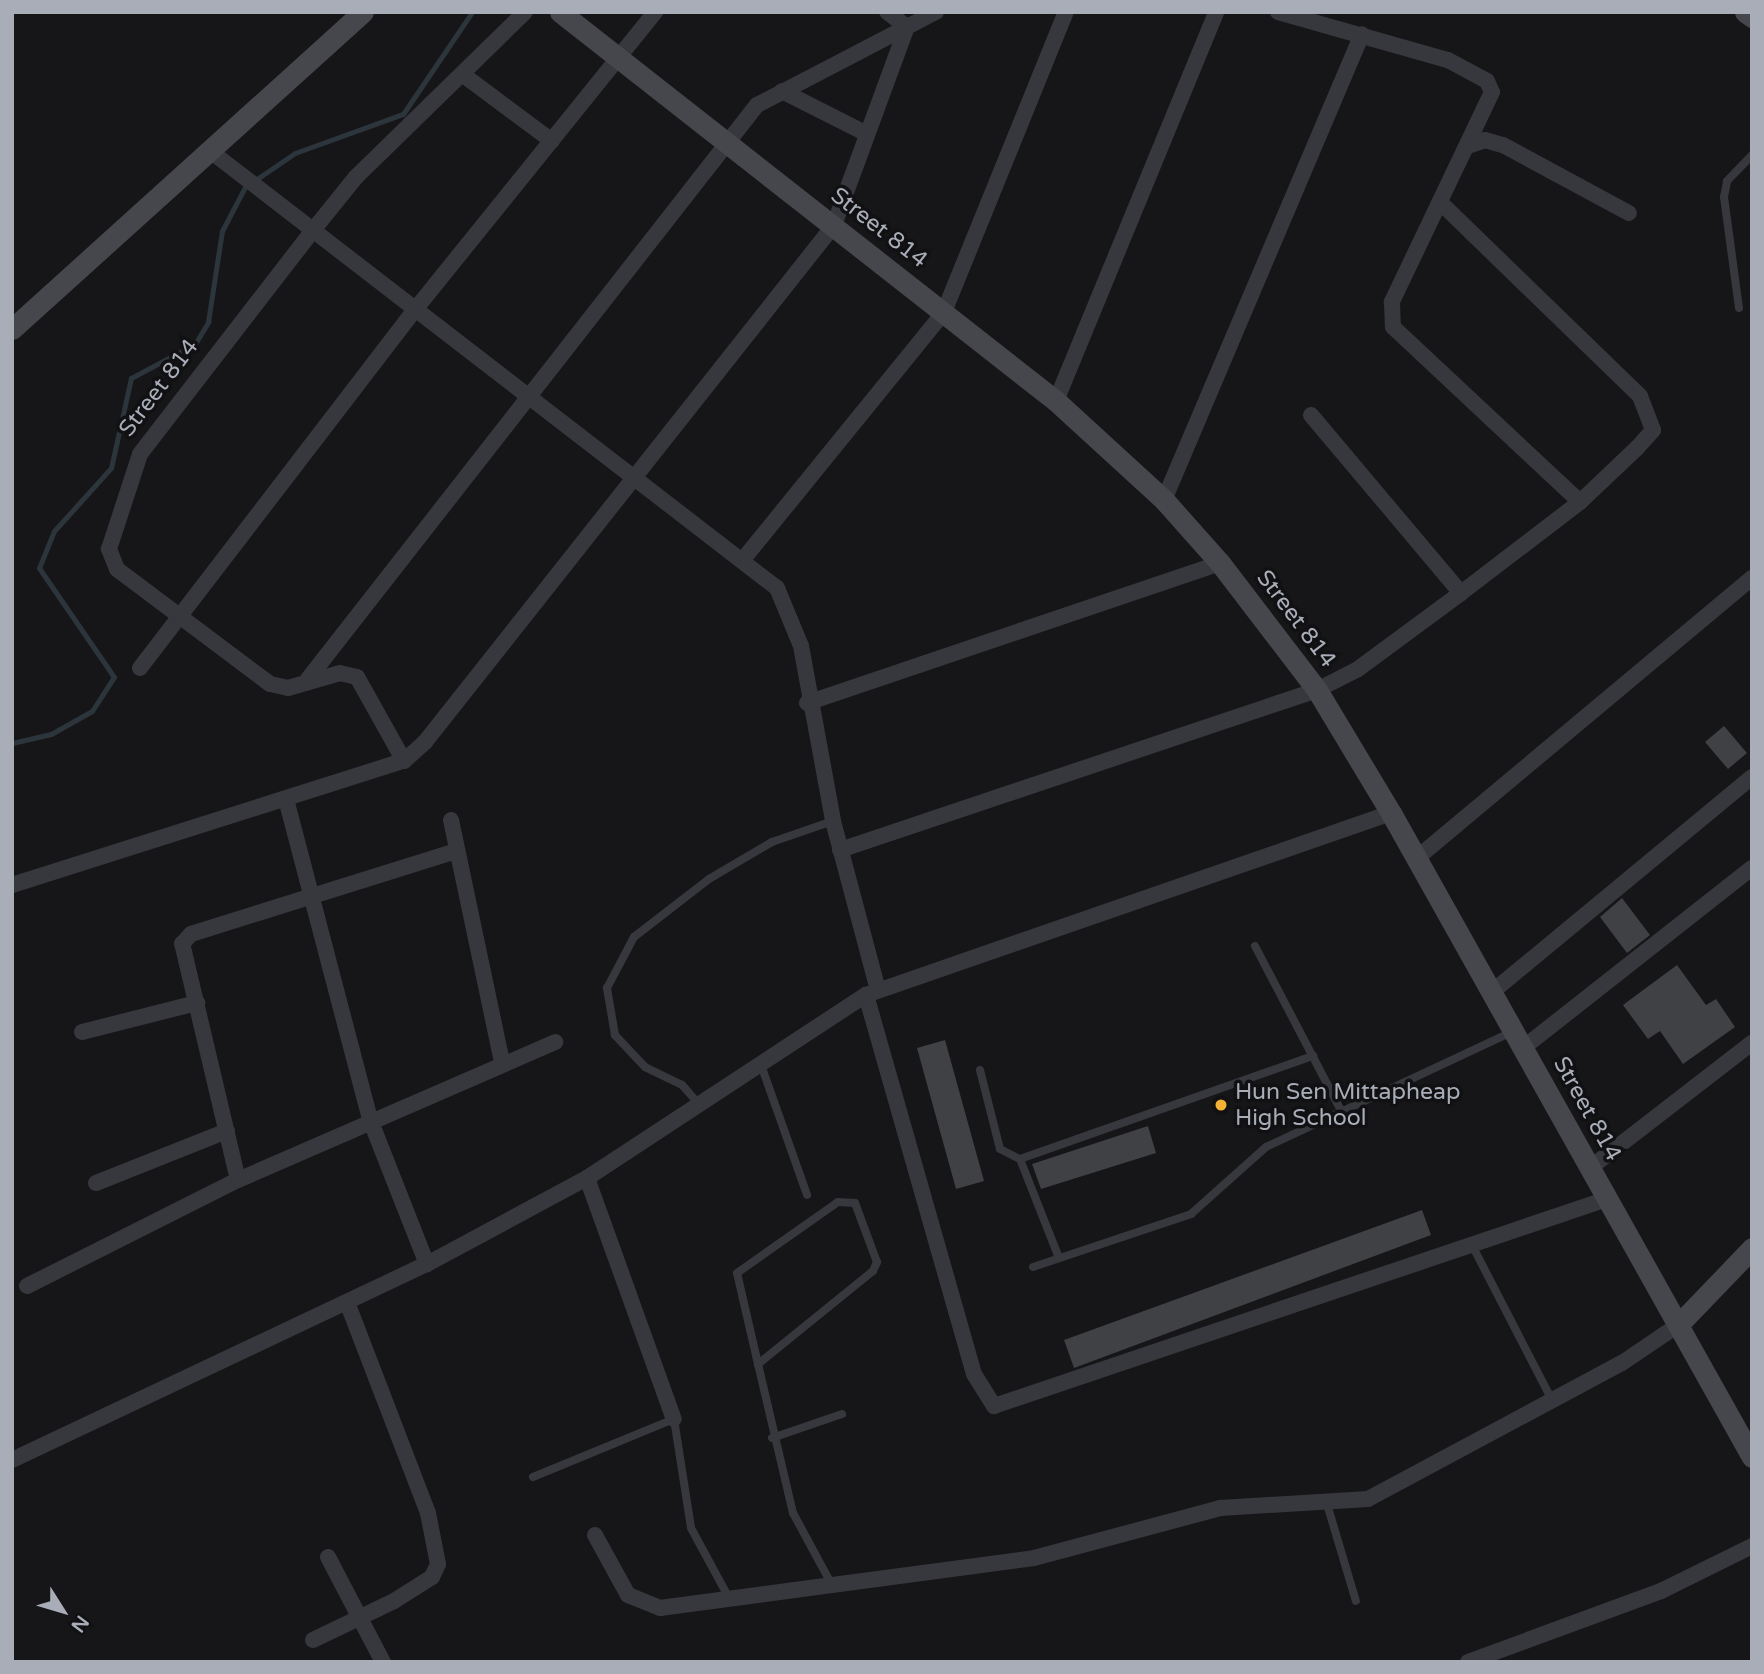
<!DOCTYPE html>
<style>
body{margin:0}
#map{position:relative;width:1764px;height:1674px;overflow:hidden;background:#161618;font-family:"Varela Round",sans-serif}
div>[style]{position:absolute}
.stream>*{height:5px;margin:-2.5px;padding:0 2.5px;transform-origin:2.5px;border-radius:2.5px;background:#2c353c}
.building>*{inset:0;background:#404145}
.lane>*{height:8px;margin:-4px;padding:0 4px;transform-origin:4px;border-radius:4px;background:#37383d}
.street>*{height:16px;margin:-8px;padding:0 8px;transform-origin:8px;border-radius:8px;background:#37383d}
.secondary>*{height:21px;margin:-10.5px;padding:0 10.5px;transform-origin:10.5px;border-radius:10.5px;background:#45474d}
.dots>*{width:19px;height:19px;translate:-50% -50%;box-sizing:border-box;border:4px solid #111113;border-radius:50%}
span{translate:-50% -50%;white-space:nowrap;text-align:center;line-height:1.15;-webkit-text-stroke:7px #111113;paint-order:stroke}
.street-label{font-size:23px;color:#a8adb8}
.poi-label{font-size:23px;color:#a8adb8}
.left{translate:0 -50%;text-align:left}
.frame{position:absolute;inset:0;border:14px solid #a8adb8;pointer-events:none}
.north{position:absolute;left:28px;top:1576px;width:70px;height:70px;-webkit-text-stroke:5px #111113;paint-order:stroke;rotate:127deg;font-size:19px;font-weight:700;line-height:28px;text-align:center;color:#a8adb8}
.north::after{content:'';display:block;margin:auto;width:24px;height:32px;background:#a8adb8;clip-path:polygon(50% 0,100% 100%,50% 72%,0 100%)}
</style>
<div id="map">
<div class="stream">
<div style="left:12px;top:743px;width:40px;rotate:-13deg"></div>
<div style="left:51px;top:734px;width:47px;rotate:-29.3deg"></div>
<div style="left:92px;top:711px;width:40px;rotate:-57.1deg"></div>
<div style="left:114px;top:677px;width:132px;rotate:-124.5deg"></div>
<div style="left:39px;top:568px;width:40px;rotate:-68deg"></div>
<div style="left:54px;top:531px;width:85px;rotate:-47.9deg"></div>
<div style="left:111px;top:468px;width:92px;rotate:-77.5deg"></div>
<div style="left:131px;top:378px;width:72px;rotate:-28deg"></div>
<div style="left:195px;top:344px;width:26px;rotate:-59deg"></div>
<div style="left:208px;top:322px;width:92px;rotate:-81.3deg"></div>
<div style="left:222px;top:231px;width:50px;rotate:-62.4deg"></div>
<div style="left:245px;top:187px;width:60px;rotate:-34.2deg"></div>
<div style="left:295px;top:153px;width:115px;rotate:-19.9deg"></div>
<div style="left:403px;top:114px;width:123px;rotate:-55.9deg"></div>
</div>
<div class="building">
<div style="clip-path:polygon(1724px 726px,1747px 753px,1728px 769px,1705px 742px)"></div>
<div style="clip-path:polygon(1622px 898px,1650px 935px,1627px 953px,1600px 917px)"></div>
<div style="clip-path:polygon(1677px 965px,1706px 1005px,1716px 999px,1735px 1027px,1683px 1064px,1660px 1031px,1648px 1039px,1623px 1005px)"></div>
<div style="clip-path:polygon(945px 1040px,984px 1181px,956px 1189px,917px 1048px)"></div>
<div style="clip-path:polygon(1148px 1126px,1156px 1153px,1041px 1189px,1032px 1164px)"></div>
<div style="clip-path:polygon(1422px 1210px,1431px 1235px,1074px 1368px,1064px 1340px)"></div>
</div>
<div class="lane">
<div style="left:1739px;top:308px;width:112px;rotate:-97.7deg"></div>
<div style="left:1724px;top:197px;width:16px;rotate:-79deg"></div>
<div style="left:1727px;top:181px;width:36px;rotate:-46deg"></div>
<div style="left:1255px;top:946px;width:190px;rotate:62.4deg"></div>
<div style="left:760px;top:1062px;width:141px;rotate:70.5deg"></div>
<div style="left:980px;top:1070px;width:81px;rotate:75.8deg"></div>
<div style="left:1000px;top:1149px;width:22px;rotate:27deg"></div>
<div style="left:697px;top:1102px;width:23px;rotate:-131deg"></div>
<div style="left:682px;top:1085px;width:41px;rotate:-154.1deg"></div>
<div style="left:645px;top:1067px;width:44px;rotate:-133.2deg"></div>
<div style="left:615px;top:1035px;width:48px;rotate:-99.7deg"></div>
<div style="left:607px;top:988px;width:58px;rotate:-62.1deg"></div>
<div style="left:634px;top:937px;width:95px;rotate:-37.7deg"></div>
<div style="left:709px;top:879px;width:73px;rotate:-30.4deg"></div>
<div style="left:772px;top:842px;width:65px;rotate:-19deg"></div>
<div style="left:1474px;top:1249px;width:170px;rotate:62.7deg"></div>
<div style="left:1059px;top:1258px;width:106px;rotate:-111.5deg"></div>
<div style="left:1020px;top:1159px;width:311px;rotate:-19.4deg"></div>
<div style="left:1033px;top:1267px;width:167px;rotate:-18.5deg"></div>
<div style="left:1191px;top:1214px;width:101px;rotate:-41.8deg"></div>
<div style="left:1266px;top:1147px;width:271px;rotate:-25.1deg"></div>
<div style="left:758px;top:1364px;width:93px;rotate:-103deg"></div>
<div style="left:737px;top:1273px;width:123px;rotate:-35.1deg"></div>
<div style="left:838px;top:1202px;width:17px;rotate:3deg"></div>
<div style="left:855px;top:1203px;width:63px;rotate:69.6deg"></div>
<div style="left:877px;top:1262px;width:10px;rotate:114deg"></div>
<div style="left:873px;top:1271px;width:148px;rotate:141deg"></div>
<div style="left:758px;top:1364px;width:153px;rotate:76.8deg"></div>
<div style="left:793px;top:1513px;width:82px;rotate:61.6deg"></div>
<div style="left:772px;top:1438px;width:74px;rotate:-18.9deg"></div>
<div style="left:533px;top:1477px;width:152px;rotate:-22.4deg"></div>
<div style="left:674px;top:1419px;width:110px;rotate:81.1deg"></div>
<div style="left:691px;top:1528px;width:80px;rotate:61.5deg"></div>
<div style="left:1327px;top:1504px;width:101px;rotate:73.4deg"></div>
</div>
<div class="street">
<div style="left:1278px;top:12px;width:177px;rotate:15.8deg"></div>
<div style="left:1448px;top:60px;width:44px;rotate:28.3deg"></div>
<div style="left:1487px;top:81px;width:12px;rotate:66deg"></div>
<div style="left:1492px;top:92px;width:233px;rotate:115.5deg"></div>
<div style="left:1392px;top:302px;width:25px;rotate:88deg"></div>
<div style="left:1393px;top:327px;width:256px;rotate:43.1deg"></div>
<div style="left:462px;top:74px;width:112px;rotate:36.7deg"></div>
<div style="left:782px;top:91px;width:95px;rotate:26.8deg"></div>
<div style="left:1468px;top:146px;width:18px;rotate:-19deg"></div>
<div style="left:1485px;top:140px;width:19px;rotate:16deg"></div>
<div style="left:1503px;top:145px;width:143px;rotate:28.4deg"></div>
<div style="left:209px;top:150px;width:717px;rotate:37.64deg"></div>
<div style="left:777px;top:588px;width:63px;rotate:67.5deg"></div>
<div style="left:801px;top:646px;width:178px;rotate:79.6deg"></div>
<div style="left:833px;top:821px;width:175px;rotate:75.1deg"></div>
<div style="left:1056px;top:401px;width:421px;rotate:-67.6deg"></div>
<div style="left:1311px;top:415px;width:233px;rotate:49.9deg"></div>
<div style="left:1164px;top:500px;width:506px;rotate:-66.98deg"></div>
<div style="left:745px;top:557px;width:316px;rotate:-50.9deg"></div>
<div style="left:944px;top:312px;width:324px;rotate:-67.9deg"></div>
<div style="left:140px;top:668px;width:456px;rotate:-52.5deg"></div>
<div style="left:418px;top:306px;width:378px;rotate:-51.1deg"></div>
<div style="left:308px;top:679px;width:729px;rotate:-51.97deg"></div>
<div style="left:757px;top:105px;width:202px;rotate:-27.5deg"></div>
<div style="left:807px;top:703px;width:436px;rotate:-18.7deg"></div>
<div style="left:404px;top:761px;width:96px;rotate:-119.2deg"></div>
<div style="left:357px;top:677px;width:17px;rotate:-167deg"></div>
<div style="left:340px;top:673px;width:54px;rotate:163.9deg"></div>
<div style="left:288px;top:688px;width:18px;rotate:-167deg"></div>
<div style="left:270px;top:684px;width:191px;rotate:-143.1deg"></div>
<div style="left:117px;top:569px;width:22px;rotate:-112deg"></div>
<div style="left:109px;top:549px;width:100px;rotate:-71.9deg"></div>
<div style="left:140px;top:454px;width:284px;rotate:-52.3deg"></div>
<div style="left:314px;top:229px;width:67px;rotate:-51.1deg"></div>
<div style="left:356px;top:177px;width:236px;rotate:-44.3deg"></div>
<div style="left:286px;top:799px;width:334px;rotate:75.3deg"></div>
<div style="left:371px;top:1122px;width:153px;rotate:68.5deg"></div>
<div style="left:451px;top:820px;width:246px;rotate:78.1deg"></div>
<div style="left:840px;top:850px;width:503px;rotate:-18.54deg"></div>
<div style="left:1317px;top:690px;width:46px;rotate:-27.1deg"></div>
<div style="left:1358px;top:669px;width:128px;rotate:-36.4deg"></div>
<div style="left:1461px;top:593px;width:150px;rotate:-37.4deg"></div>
<div style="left:1580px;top:502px;width:79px;rotate:-43.5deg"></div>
<div style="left:1637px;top:448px;width:24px;rotate:-48deg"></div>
<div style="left:1653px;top:430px;width:36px;rotate:-111deg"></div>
<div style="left:1640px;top:396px;width:279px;rotate:-135.9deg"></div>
<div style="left:1417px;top:858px;width:437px;rotate:-39.9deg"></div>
<div style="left:12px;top:885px;width:411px;rotate:-17.6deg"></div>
<div style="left:404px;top:761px;width:28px;rotate:-42deg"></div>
<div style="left:425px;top:742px;width:659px;rotate:-51.65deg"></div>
<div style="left:834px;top:225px;width:211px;rotate:-69.8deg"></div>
<div style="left:907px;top:27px;width:25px;rotate:-143deg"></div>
<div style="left:1492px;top:992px;width:337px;rotate:-39.6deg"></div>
<div style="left:866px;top:995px;width:394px;rotate:74.1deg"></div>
<div style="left:974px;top:1374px;width:38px;rotate:58deg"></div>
<div style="left:994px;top:1406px;width:647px;rotate:-18.66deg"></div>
<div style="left:82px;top:1032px;width:119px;rotate:-14.2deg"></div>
<div style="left:1523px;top:1048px;width:291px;rotate:-38.2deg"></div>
<div style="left:1590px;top:1168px;width:205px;rotate:-37.7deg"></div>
<div style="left:587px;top:1178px;width:256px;rotate:70.2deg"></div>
<div style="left:238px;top:1180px;width:243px;rotate:-103.3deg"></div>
<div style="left:182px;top:944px;width:13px;rotate:-48deg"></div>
<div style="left:191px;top:934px;width:275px;rotate:-17.4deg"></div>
<div style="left:96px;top:1183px;width:141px;rotate:-21.7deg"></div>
<div style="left:27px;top:1286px;width:236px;rotate:-26.7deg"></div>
<div style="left:238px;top:1180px;width:346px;rotate:-23.5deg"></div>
<div style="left:12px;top:1460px;width:459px;rotate:-25.3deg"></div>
<div style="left:427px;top:1264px;width:182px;rotate:-28.3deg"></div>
<div style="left:587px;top:1178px;width:334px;rotate:-33.3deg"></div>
<div style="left:866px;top:995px;width:556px;rotate:-19.12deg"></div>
<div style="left:595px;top:1535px;width:68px;rotate:61.2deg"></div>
<div style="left:628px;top:1595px;width:35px;rotate:22deg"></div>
<div style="left:660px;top:1608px;width:377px;rotate:-7.6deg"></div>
<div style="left:1034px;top:1558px;width:193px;rotate:-15deg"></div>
<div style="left:1220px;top:1508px;width:148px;rotate:-3.5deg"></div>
<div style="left:1368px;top:1499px;width:288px;rotate:-28.2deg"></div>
<div style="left:1622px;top:1363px;width:68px;rotate:-34.2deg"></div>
<div style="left:328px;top:1557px;width:119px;rotate:62.4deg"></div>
<div style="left:313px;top:1640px;width:90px;rotate:-25.7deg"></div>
<div style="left:394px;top:1601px;width:45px;rotate:-32.3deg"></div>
<div style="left:432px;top:1577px;width:14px;rotate:-65deg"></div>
<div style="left:438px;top:1564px;width:52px;rotate:-101.1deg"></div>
<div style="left:428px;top:1513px;width:226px;rotate:-111deg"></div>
<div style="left:1468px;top:1662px;width:206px;rotate:-20.2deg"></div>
<div style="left:1661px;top:1591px;width:102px;rotate:-26.3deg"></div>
</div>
<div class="secondary">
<div style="left:560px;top:12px;width:630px;rotate:38.11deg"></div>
<div style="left:1056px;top:401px;width:147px;rotate:42.5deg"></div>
<div style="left:1164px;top:500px;width:84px;rotate:48.4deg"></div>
<div style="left:1220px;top:563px;width:160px;rotate:52.6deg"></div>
<div style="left:1317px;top:690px;width:144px;rotate:59deg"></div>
<div style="left:1391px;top:813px;width:738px;rotate:60.73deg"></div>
<div style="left:1745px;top:12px;width:9px;rotate:36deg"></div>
<div style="left:12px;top:329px;width:473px;rotate:-42.1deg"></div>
<div style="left:1678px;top:1325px;width:107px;rotate:-46.1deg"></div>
</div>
<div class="dots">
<div style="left:1221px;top:1105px;background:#f2b134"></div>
</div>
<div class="street-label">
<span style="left:879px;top:228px;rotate:38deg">Street 814</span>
<span style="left:159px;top:388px;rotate:-53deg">Street 814</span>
<span style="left:1296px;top:619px;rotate:53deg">Street 814</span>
<span style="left:1587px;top:1109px;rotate:61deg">Street 814</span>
</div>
<div class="poi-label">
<span class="left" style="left:1235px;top:1105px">Hun Sen Mittapheap<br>High School</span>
</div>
<div class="frame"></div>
<div class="north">N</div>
</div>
